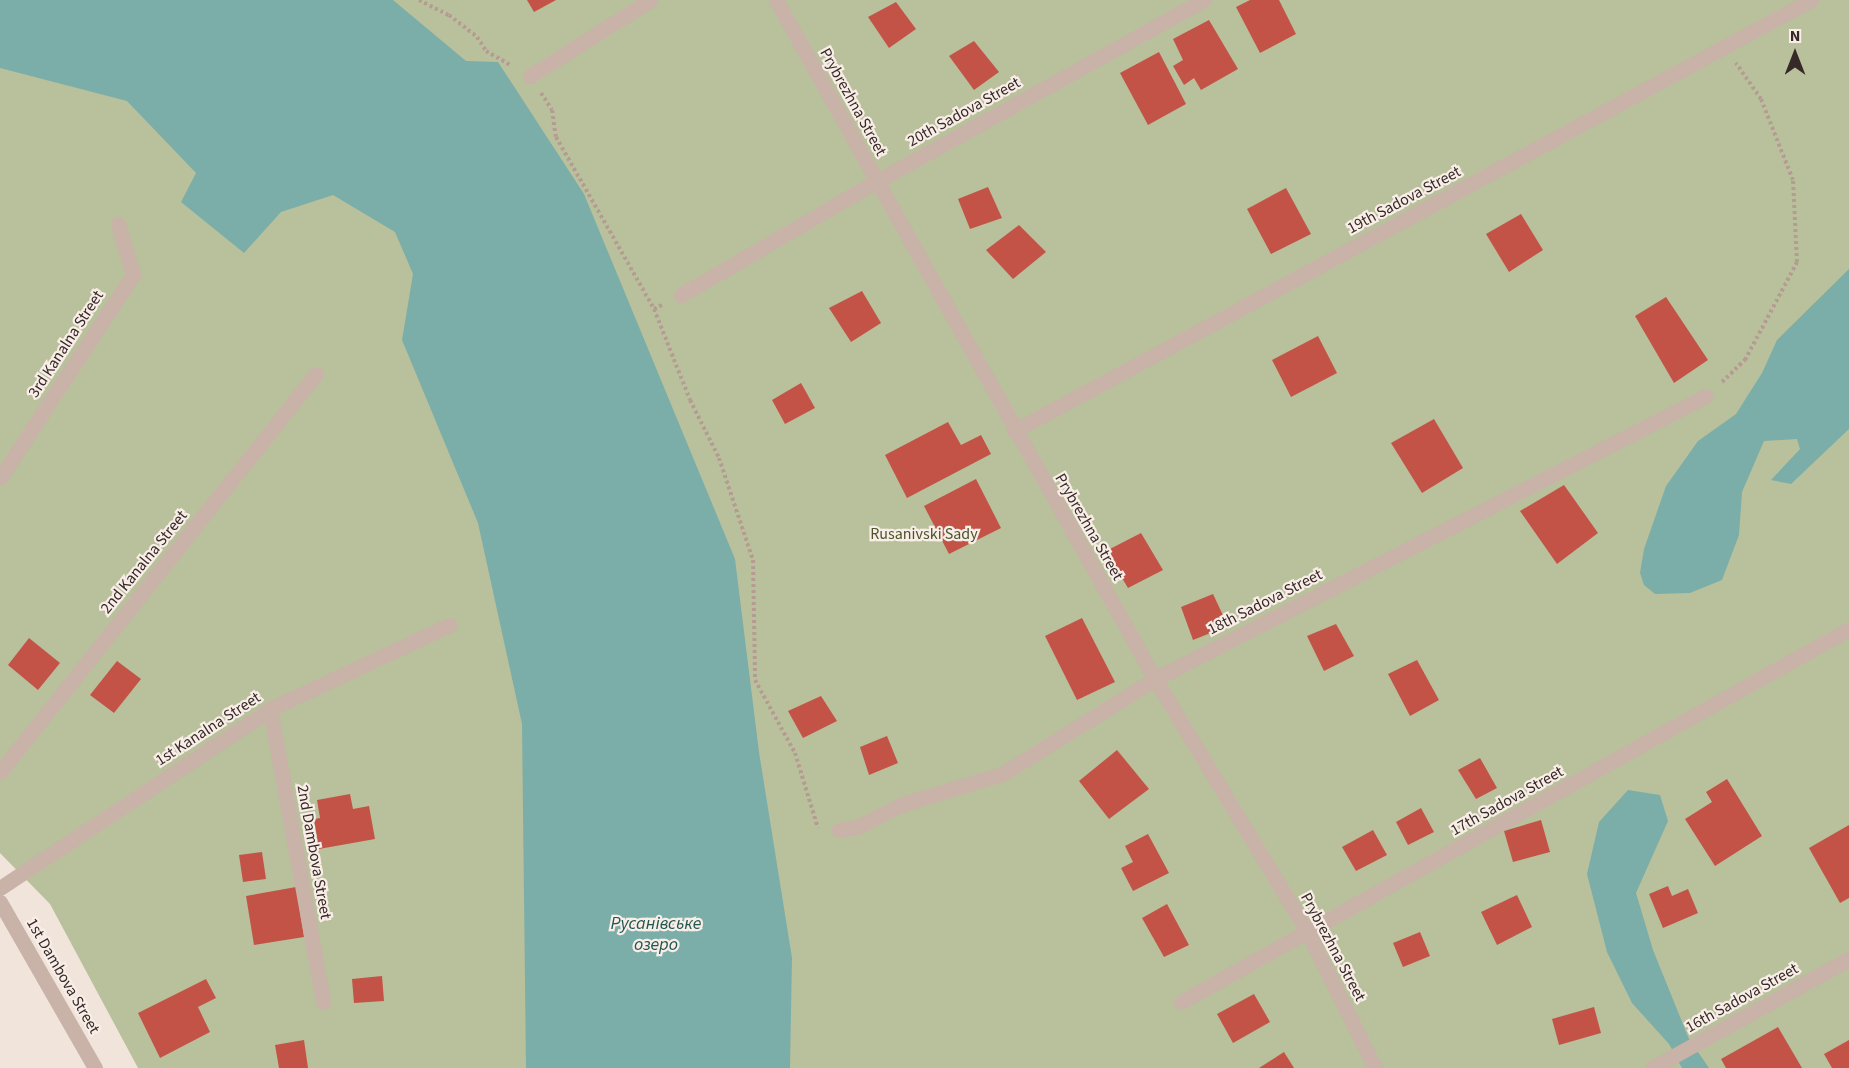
<!DOCTYPE html>
<meta charset="utf-8">
<style>
body{margin:0}
#map{position:relative;width:1849px;height:1068px;overflow:hidden;background:#f1e4db;font-family:"Source Sans 3",sans-serif}
div>[style]{position:absolute}
.green>*{inset:0;background:#b9c09c}
.water>*{inset:0;background:#7baea8}
.building>*{inset:0;background:#c35347}
.path>*{height:4px;margin-top:-2px;transform-origin:0;background:repeating-linear-gradient(90deg,#b59c92 0 3px,transparent 0 6px)}
.minor>*{height:15px;margin:-7.5px;padding:0 7.5px;transform-origin:7.5px;border-radius:7.5px;background:#c9b2a7}
span{translate:-50% -50%;white-space:nowrap;text-align:center;line-height:1.15;-webkit-text-stroke:4.5px #f9eee7;paint-order:stroke}
.street-label{font-size:16px;color:#362a28}
.park-label{font-size:16px;color:#4b532c}
.water-label{font-size:18px;color:#1e5652;font-style:italic}
.north{position:absolute;left:1765px;top:24px;width:60px;height:60px;-webkit-text-stroke:4px #f9eee7;paint-order:stroke;rotate:0deg;font-size:16px;font-weight:700;line-height:24px;text-align:center;color:#362a28}
.north::after{content:'';display:block;margin:auto;width:21px;height:27px;background:#362a28;clip-path:polygon(50% 0,100% 100%,50% 72%,0 100%)}
</style>
<div id="map">
<div class="green">
<div style="clip-path:polygon(0 0,1849px 0,1849px 1068px,138px 1068px,50px 904px,0 853px)"></div>
</div>
<div class="water">
<div style="clip-path:polygon(0 0,393px 0,466px 61px,498px 62px,584px 194px,735px 559px,759px 752px,792px 958px,790px 1068px,526px 1068px,522px 724px,478px 523px,402px 340px,413px 274px,395px 232px,333px 195px,281px 212px,244px 253px,181px 202px,196px 173px,127px 101px,0 68px)"></div>
<div style="clip-path:polygon(1849px 269px,1849px 429px,1791px 484px,1771px 480px,1800px 449px,1797px 439px,1764px 441px,1742px 492px,1739px 535px,1722px 580px,1690px 593px,1655px 594px,1644px 585px,1640px 573px,1644px 549px,1666px 486px,1698px 441px,1736px 414px,1762px 373px,1777px 340px)"></div>
<div style="clip-path:polygon(1628px 790px,1660px 795px,1668px 821px,1636px 893px,1653px 950px,1689px 1039px,1709px 1068px,1682px 1068px,1669px 1044px,1632px 1003px,1607px 952px,1587px 874px,1599px 822px)"></div>
</div>
<div class="building">
<div style="clip-path:polygon(527px 0,556px 0,534px 12px)"></div>
<div style="clip-path:polygon(1250px 0,1279px 0,1296px 34px,1260px 53px,1236px 7px)"></div>
<div style="clip-path:polygon(896px 2px,916px 29px,889px 48px,868px 17px)"></div>
<div style="clip-path:polygon(1209px 20px,1238px 69px,1201px 90px,1194px 78px,1184px 85px,1173px 66px,1183px 60px,1173px 39px)"></div>
<div style="clip-path:polygon(974px 41px,999px 72px,974px 90px,949px 56px)"></div>
<div style="clip-path:polygon(1159px 52px,1186px 104px,1148px 125px,1120px 73px)"></div>
<div style="clip-path:polygon(988px 187px,1002px 218px,970px 229px,958px 199px)"></div>
<div style="clip-path:polygon(1286px 188px,1311px 234px,1271px 254px,1247px 209px)"></div>
<div style="clip-path:polygon(1521px 214px,1543px 250px,1509px 272px,1486px 234px)"></div>
<div style="clip-path:polygon(1019px 225px,1046px 252px,1013px 279px,986px 250px)"></div>
<div style="clip-path:polygon(862px 291px,881px 323px,851px 342px,829px 308px)"></div>
<div style="clip-path:polygon(1666px 297px,1708px 360px,1674px 383px,1635px 316px)"></div>
<div style="clip-path:polygon(1318px 336px,1337px 373px,1291px 397px,1272px 360px)"></div>
<div style="clip-path:polygon(801px 383px,815px 408px,785px 424px,772px 400px)"></div>
<div style="clip-path:polygon(1434px 419px,1463px 468px,1422px 493px,1391px 443px)"></div>
<div style="clip-path:polygon(948px 422px,961px 445px,981px 435px,991px 454px,907px 498px,885px 455px)"></div>
<div style="clip-path:polygon(976px 479px,1001px 528px,949px 554px,924px 506px)"></div>
<div style="clip-path:polygon(1564px 485px,1598px 533px,1557px 564px,1520px 511px)"></div>
<div style="clip-path:polygon(1141px 533px,1163px 570px,1128px 588px,1106px 551px)"></div>
<div style="clip-path:polygon(1213px 594px,1228px 626px,1193px 640px,1181px 607px)"></div>
<div style="clip-path:polygon(1082px 618px,1115px 682px,1077px 700px,1045px 636px)"></div>
<div style="clip-path:polygon(1336px 624px,1354px 656px,1324px 671px,1307px 636px)"></div>
<div style="clip-path:polygon(29px 638px,60px 663px,38px 690px,8px 665px)"></div>
<div style="clip-path:polygon(1417px 660px,1439px 700px,1410px 716px,1388px 674px)"></div>
<div style="clip-path:polygon(117px 661px,141px 679px,114px 713px,90px 695px)"></div>
<div style="clip-path:polygon(821px 696px,837px 721px,803px 738px,788px 711px)"></div>
<div style="clip-path:polygon(887px 736px,898px 763px,869px 775px,860px 747px)"></div>
<div style="clip-path:polygon(1117px 750px,1149px 789px,1109px 819px,1079px 781px)"></div>
<div style="clip-path:polygon(1480px 758px,1497px 788px,1476px 799px,1458px 770px)"></div>
<div style="clip-path:polygon(1727px 779px,1762px 836px,1715px 866px,1685px 819px,1712px 802px,1706px 792px)"></div>
<div style="clip-path:polygon(350px 794px,353px 809px,369px 806px,375px 839px,319px 849px,314px 819px,320px 818px,317px 800px)"></div>
<div style="clip-path:polygon(1421px 808px,1434px 832px,1408px 845px,1396px 822px)"></div>
<div style="clip-path:polygon(1541px 820px,1550px 852px,1513px 862px,1504px 831px)"></div>
<div style="clip-path:polygon(1849px 825px,1849px 898px,1840px 903px,1809px 848px)"></div>
<div style="clip-path:polygon(1373px 830px,1387px 855px,1356px 871px,1342px 847px)"></div>
<div style="clip-path:polygon(1148px 834px,1169px 873px,1133px 891px,1121px 868px,1133px 862px,1125px 846px)"></div>
<div style="clip-path:polygon(262px 852px,266px 879px,243px 882px,239px 855px)"></div>
<div style="clip-path:polygon(1668px 886px,1672px 896px,1688px 889px,1698px 913px,1663px 928px,1649px 894px)"></div>
<div style="clip-path:polygon(296px 887px,304px 937px,254px 945px,246px 896px)"></div>
<div style="clip-path:polygon(1517px 895px,1532px 927px,1497px 945px,1481px 912px)"></div>
<div style="clip-path:polygon(1167px 904px,1189px 945px,1164px 957px,1142px 918px)"></div>
<div style="clip-path:polygon(1420px 932px,1430px 956px,1403px 967px,1393px 943px)"></div>
<div style="clip-path:polygon(382px 976px,384px 1001px,354px 1003px,352px 979px)"></div>
<div style="clip-path:polygon(206px 979px,216px 998px,198px 1007px,210px 1032px,160px 1058px,138px 1013px)"></div>
<div style="clip-path:polygon(1254px 994px,1270px 1022px,1233px 1043px,1217px 1014px)"></div>
<div style="clip-path:polygon(1594px 1007px,1601px 1033px,1559px 1045px,1552px 1019px)"></div>
<div style="clip-path:polygon(1778px 1027px,1802px 1068px,1726px 1068px,1721px 1059px)"></div>
<div style="clip-path:polygon(304px 1040px,308px 1068px,279px 1068px,275px 1045px)"></div>
<div style="clip-path:polygon(1849px 1040px,1849px 1068px,1832px 1068px,1824px 1054px)"></div>
<div style="clip-path:polygon(1284px 1052px,1294px 1068px,1259px 1068px)"></div>
</div>
<div class="path">
<div style="left:419px;top:0;width:34px;rotate:27deg"></div>
<div style="left:449px;top:15px;width:36px;rotate:38deg"></div>
<div style="left:477px;top:37px;width:17px;rotate:57deg"></div>
<div style="left:486px;top:51px;width:30px;rotate:30deg"></div>
<div style="left:541px;top:93px;width:20px;rotate:57deg"></div>
<div style="left:552px;top:110px;width:27px;rotate:82deg"></div>
<div style="left:556px;top:137px;width:198px;rotate:60.3deg"></div>
<div style="left:654px;top:309px;width:11px;rotate:-27deg"></div>
<div style="left:654px;top:309px;width:98px;rotate:68.4deg"></div>
<div style="left:690px;top:400px;width:65px;rotate:63.4deg"></div>
<div style="left:719px;top:458px;width:108px;rotate:71.6deg"></div>
<div style="left:753px;top:560px;width:120px;rotate:89deg"></div>
<div style="left:755px;top:680px;width:83px;rotate:61.3deg"></div>
<div style="left:795px;top:753px;width:78px;rotate:73deg"></div>
<div style="left:1722px;top:382px;width:32px;rotate:-44deg"></div>
<div style="left:1745px;top:360px;width:111px;rotate:-62deg"></div>
<div style="left:1797px;top:262px;width:82px;rotate:-92.8deg"></div>
<div style="left:1793px;top:180px;width:87px;rotate:-111.6deg"></div>
<div style="left:1761px;top:99px;width:44px;rotate:-124.8deg"></div>
</div>
<div class="minor">
<div style="left:776px;top:0;width:778px;rotate:60.83deg"></div>
<div style="left:1155px;top:679px;width:297px;rotate:58.9deg"></div>
<div style="left:1308px;top:933px;width:151px;rotate:63.6deg"></div>
<div style="left:530px;top:76px;width:142px;rotate:-32.3deg"></div>
<div style="left:681px;top:295px;width:227px;rotate:-30.2deg"></div>
<div style="left:877px;top:181px;width:374px;rotate:-29deg"></div>
<div style="left:1014px;top:431px;width:906px;rotate:-28.4deg"></div>
<div style="left:0;top:478px;width:243px;rotate:-56.8deg"></div>
<div style="left:133px;top:275px;width:53px;rotate:-106.4deg"></div>
<div style="left:270px;top:709px;width:298px;rotate:79.7deg"></div>
<div style="left:0;top:772px;width:508px;rotate:-51.55deg"></div>
<div style="left:839px;top:830px;width:18px;rotate:-9deg"></div>
<div style="left:857px;top:827px;width:51px;rotate:-26.6deg"></div>
<div style="left:903px;top:804px;width:103px;rotate:-16.9deg"></div>
<div style="left:1002px;top:774px;width:180px;rotate:-31.8deg"></div>
<div style="left:1155px;top:679px;width:619px;rotate:-27.19deg"></div>
<div style="left:0;top:888px;width:324px;rotate:-33.5deg"></div>
<div style="left:270px;top:709px;width:198px;rotate:-25.1deg"></div>
<div style="left:0;top:902px;width:191px;rotate:60.2deg"></div>
<div style="left:1181px;top:1002px;width:765px;rotate:-29.18deg"></div>
<div style="left:1652px;top:1068px;width:225px;rotate:-29deg"></div>
</div>
<div class="street-label">
<span style="left:853px;top:102px;rotate:61deg">Prybrezhna Street</span>
<span style="left:964px;top:112px;rotate:-29deg">20th Sadova Street</span>
<span style="left:1404px;top:200px;rotate:-28deg">19th Sadova Street</span>
<span style="left:66px;top:344px;rotate:-57deg">3rd Kanalna Street</span>
<span style="left:1089px;top:527px;rotate:60deg">Prybrezhna Street</span>
<span style="left:144px;top:562px;rotate:-51deg">2nd Kanalna Street</span>
<span style="left:1265px;top:602px;rotate:-27deg">18th Sadova Street</span>
<span style="left:208px;top:729px;rotate:-33deg">1st Kanalna Street</span>
<span style="left:1507px;top:801px;rotate:-29deg">17th Sadova Street</span>
<span style="left:314px;top:852px;rotate:80deg">2nd Dambova Street</span>
<span style="left:1333px;top:947px;rotate:62deg">Prybrezhna Street</span>
<span style="left:63px;top:976px;rotate:60deg">1st Dambova Street</span>
<span style="left:1742px;top:998px;rotate:-29deg">16th Sadova Street</span>
</div>
<div class="park-label">
<span style="left:924px;top:534px">Rusanivski Sady</span>
</div>
<div class="water-label">
<span style="left:656px;top:935px">Русанівське<br>озеро</span>
</div>
<div class="north">N</div>
</div>
